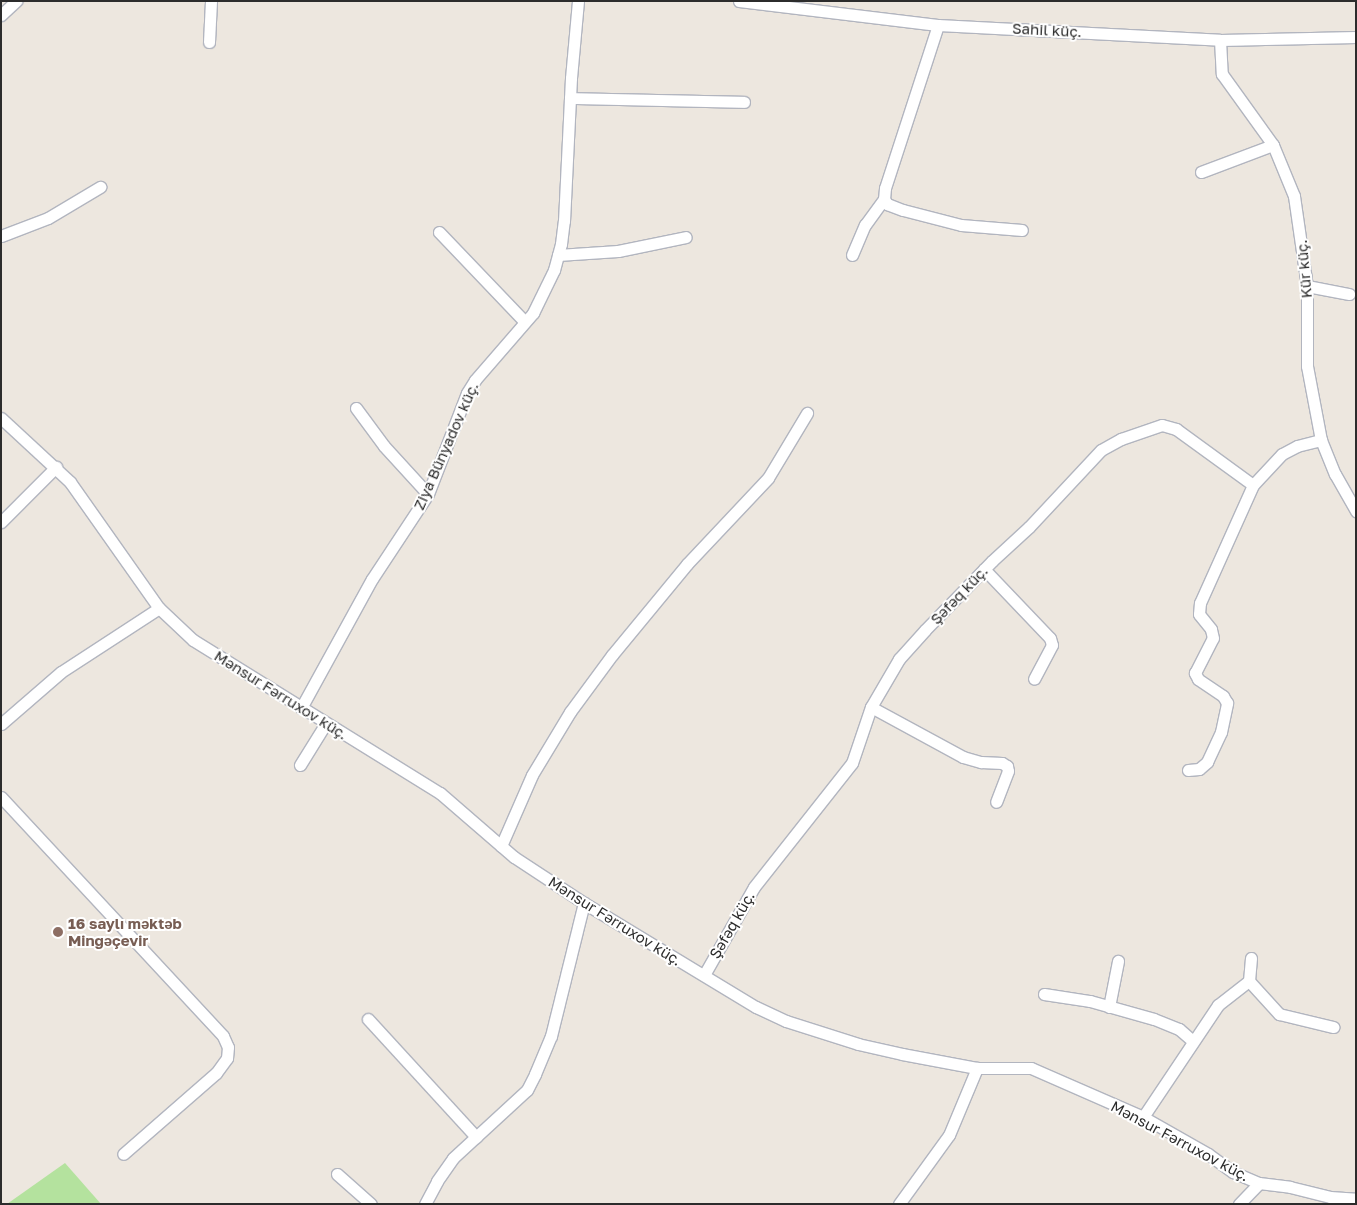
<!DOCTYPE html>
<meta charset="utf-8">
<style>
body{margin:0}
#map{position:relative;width:1357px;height:1205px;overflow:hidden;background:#ede7df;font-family:"Golos Text",sans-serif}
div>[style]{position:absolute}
.green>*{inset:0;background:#b4e29e}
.roads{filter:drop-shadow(1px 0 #b2b5bf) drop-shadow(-1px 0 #b2b5bf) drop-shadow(0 1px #b2b5bf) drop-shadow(0 -1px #b2b5bf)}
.minor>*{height:11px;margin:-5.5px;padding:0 5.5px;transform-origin:5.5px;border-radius:5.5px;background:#fff}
.dots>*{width:14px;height:14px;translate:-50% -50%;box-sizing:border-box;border:2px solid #fff;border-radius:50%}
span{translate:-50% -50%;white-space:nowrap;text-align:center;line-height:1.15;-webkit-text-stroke:4px #fff;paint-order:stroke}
.street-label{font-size:15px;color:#2c2c2c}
.education-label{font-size:15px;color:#785e54;font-weight:700}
.left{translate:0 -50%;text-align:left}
.frame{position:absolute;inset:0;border:2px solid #2c2c2c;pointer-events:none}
</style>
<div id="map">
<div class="green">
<div style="clip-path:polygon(65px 1163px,101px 1204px,7px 1204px)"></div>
</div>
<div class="roads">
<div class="minor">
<div style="left:739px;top:1px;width:200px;rotate:6.9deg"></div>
<div style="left:938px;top:25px;width:282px;rotate:3deg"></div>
<div style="left:1220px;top:40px;width:136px;rotate:-1.3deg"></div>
<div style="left:1px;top:15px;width:21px;rotate:-43deg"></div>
<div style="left:938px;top:25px;width:171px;rotate:108deg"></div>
<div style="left:885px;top:188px;width:11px;rotate:95deg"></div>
<div style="left:884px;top:199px;width:6px;rotate:59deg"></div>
<div style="left:887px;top:204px;width:17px;rotate:21deg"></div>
<div style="left:903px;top:210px;width:60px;rotate:14.5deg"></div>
<div style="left:961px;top:225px;width:61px;rotate:4.7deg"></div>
<div style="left:1220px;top:40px;width:34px;rotate:87deg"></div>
<div style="left:1222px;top:74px;width:87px;rotate:54.3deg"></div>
<div style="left:1273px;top:145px;width:55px;rotate:67.6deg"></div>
<div style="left:1294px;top:196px;width:91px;rotate:81.8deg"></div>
<div style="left:1307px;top:286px;width:80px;rotate:90deg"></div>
<div style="left:1307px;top:366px;width:75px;rotate:79.3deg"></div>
<div style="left:1321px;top:440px;width:37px;rotate:68deg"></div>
<div style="left:1335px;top:474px;width:43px;rotate:60.4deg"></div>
<div style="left:209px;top:42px;width:41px;rotate:-87.2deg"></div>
<div style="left:570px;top:98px;width:174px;rotate:1.3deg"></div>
<div style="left:1201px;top:172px;width:77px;rotate:-20.6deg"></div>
<div style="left:439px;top:232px;width:124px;rotate:46.3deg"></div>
<div style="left:1px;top:236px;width:50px;rotate:-21deg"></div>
<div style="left:48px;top:218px;width:61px;rotate:-30.8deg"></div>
<div style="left:558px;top:255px;width:60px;rotate:-3.8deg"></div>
<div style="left:618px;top:251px;width:69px;rotate:-11.6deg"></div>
<div style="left:852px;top:255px;width:33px;rotate:-67deg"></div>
<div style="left:865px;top:225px;width:32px;rotate:-54deg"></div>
<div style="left:1307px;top:286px;width:43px;rotate:10.8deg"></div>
<div style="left:356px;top:408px;width:47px;rotate:53.6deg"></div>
<div style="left:384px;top:446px;width:65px;rotate:47.5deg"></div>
<div style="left:1px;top:418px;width:94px;rotate:42.8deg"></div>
<div style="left:70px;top:482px;width:154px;rotate:54.8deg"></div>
<div style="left:159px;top:608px;width:47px;rotate:43.3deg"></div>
<div style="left:193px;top:640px;width:291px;rotate:31.8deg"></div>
<div style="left:440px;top:793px;width:98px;rotate:40.9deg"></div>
<div style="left:514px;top:857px;width:84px;rotate:33.3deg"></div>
<div style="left:584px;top:903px;width:201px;rotate:31.2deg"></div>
<div style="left:756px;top:1007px;width:33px;rotate:25deg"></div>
<div style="left:786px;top:1021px;width:76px;rotate:17.7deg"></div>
<div style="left:858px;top:1044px;width:45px;rotate:12.8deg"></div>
<div style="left:902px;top:1054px;width:76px;rotate:10.6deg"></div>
<div style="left:977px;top:1068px;width:54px"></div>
<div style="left:1031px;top:1068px;width:122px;rotate:23.6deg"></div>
<div style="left:1143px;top:1117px;width:75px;rotate:29.6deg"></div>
<div style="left:1208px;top:1154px;width:31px;rotate:36deg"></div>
<div style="left:1233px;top:1172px;width:28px;rotate:23deg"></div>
<div style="left:1259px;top:1183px;width:31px;rotate:7deg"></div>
<div style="left:1290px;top:1187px;width:41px;rotate:14deg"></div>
<div style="left:1330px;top:1197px;width:26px;rotate:4deg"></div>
<div style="left:1px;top:522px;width:78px;rotate:-45deg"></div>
<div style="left:984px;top:569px;width:95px;rotate:46.3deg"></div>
<div style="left:1050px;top:638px;width:7px;rotate:74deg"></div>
<div style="left:1052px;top:645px;width:38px;rotate:118deg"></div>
<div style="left:871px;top:707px;width:105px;rotate:28.5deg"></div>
<div style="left:963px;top:757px;width:19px;rotate:16deg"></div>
<div style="left:981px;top:762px;width:21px;rotate:3deg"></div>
<div style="left:1002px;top:763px;width:6px;rotate:31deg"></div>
<div style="left:1007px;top:766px;width:5px;rotate:79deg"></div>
<div style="left:1008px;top:771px;width:33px;rotate:111deg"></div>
<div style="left:301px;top:708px;width:147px;rotate:-61.2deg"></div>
<div style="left:372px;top:579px;width:102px;rotate:-56.6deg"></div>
<div style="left:428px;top:494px;width:108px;rotate:-68.9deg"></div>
<div style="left:467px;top:393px;width:15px;rotate:-58deg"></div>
<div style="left:475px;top:380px;width:89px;rotate:-49.1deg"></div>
<div style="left:533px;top:313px;width:48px;rotate:-64deg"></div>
<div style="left:554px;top:270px;width:27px;rotate:-75deg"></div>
<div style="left:561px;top:244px;width:23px;rotate:-83deg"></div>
<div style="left:564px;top:221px;width:143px;rotate:-87.2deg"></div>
<div style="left:571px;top:78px;width:77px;rotate:-84.8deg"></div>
<div style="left:1px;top:724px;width:79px;rotate:-40.9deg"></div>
<div style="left:61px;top:672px;width:117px;rotate:-33.1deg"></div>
<div style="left:300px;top:765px;width:49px;rotate:-58.2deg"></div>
<div style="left:1188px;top:770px;width:11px;rotate:-5deg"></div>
<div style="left:1199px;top:769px;width:11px;rotate:-41deg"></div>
<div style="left:1207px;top:762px;width:33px;rotate:-65deg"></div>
<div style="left:1221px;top:732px;width:30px;rotate:-78deg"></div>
<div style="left:1227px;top:703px;width:8px;rotate:-120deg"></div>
<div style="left:1223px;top:696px;width:30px;rotate:-146deg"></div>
<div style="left:1198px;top:679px;width:7px;rotate:-117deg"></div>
<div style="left:1195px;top:673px;width:39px;rotate:-63deg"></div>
<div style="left:1213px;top:638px;width:9px;rotate:-103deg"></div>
<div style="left:1211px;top:629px;width:19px;rotate:-129deg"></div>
<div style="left:1199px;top:614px;width:11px;rotate:-85deg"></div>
<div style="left:1200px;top:603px;width:129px;rotate:-65.8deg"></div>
<div style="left:1px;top:797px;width:326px;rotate:47.1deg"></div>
<div style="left:223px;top:1036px;width:12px;rotate:66deg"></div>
<div style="left:228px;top:1047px;width:11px;rotate:95deg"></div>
<div style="left:227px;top:1058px;width:19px;rotate:126deg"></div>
<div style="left:216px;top:1073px;width:123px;rotate:138.9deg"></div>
<div style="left:501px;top:846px;width:77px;rotate:-66.4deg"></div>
<div style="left:532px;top:775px;width:74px;rotate:-58.9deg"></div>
<div style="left:570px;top:712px;width:71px;rotate:-53.6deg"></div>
<div style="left:612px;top:655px;width:118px;rotate:-50.5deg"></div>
<div style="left:687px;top:564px;width:118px;rotate:-46.7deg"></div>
<div style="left:768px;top:478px;width:76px;rotate:-59deg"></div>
<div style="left:704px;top:975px;width:101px;rotate:-60.4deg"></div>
<div style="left:754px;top:887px;width:158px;rotate:-51.7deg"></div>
<div style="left:852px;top:763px;width:59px;rotate:-71.3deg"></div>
<div style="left:871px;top:707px;width:56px;rotate:-59.7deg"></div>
<div style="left:899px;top:659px;width:39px;rotate:-48deg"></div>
<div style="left:925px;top:630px;width:96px;rotate:-45.8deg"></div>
<div style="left:992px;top:561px;width:50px;rotate:-42.6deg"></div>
<div style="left:1029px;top:527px;width:105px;rotate:-46.9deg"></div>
<div style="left:1101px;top:450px;width:23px;rotate:-29deg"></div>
<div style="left:1121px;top:439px;width:43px;rotate:-18.9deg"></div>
<div style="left:1162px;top:425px;width:15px;rotate:16deg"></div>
<div style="left:1176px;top:429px;width:95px;rotate:36deg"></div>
<div style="left:1253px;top:485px;width:42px;rotate:-46.9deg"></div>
<div style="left:1282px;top:454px;width:17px;rotate:-28deg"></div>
<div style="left:1297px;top:446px;width:25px;rotate:-14deg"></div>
<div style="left:1249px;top:981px;width:45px;rotate:47.7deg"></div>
<div style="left:1279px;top:1014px;width:56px;rotate:13.5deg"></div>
<div style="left:1044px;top:994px;width:47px;rotate:8.7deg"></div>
<div style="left:1090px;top:1001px;width:66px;rotate:15.7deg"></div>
<div style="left:1154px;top:1019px;width:27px;rotate:22deg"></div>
<div style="left:1179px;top:1029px;width:18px;rotate:41deg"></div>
<div style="left:1109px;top:1007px;width:47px;rotate:-78.9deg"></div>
<div style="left:368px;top:1019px;width:160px;rotate:47.5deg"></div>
<div style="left:1143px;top:1117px;width:135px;rotate:-56.2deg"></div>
<div style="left:1218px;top:1005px;width:39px;rotate:-38deg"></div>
<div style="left:1249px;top:981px;width:23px;rotate:-85deg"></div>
<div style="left:337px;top:1174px;width:45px;rotate:41.4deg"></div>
<div style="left:425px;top:1204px;width:26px;rotate:-62deg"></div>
<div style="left:437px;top:1181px;width:28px;rotate:-55deg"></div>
<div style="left:453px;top:1158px;width:100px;rotate:-42.6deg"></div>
<div style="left:527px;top:1090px;width:18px;rotate:-63deg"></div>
<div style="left:535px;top:1074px;width:41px;rotate:-67.2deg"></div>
<div style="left:551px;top:1036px;width:137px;rotate:-76.1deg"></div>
<div style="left:899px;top:1204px;width:85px;rotate:-54.1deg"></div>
<div style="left:949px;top:1135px;width:73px;rotate:-67.3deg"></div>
<div style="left:1239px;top:1204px;width:29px;rotate:-46deg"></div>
</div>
</div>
<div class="dots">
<div style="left:58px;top:932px;background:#8d6e63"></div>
</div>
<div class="street-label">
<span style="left:1047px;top:30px;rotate:3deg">Sahil küç.</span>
<span style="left:1304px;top:269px;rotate:-95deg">Kür küç.</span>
<span style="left:446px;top:446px;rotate:-66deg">Ziya Bünyadov küç.</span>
<span style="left:959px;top:595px;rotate:-46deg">Şəfəq küç.</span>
<span style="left:281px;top:695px;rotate:32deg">Mənsur Fərruxov küç.</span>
<span style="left:615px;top:921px;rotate:32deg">Mənsur Fərruxov küç.</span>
<span style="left:732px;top:925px;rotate:-60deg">Şəfəq küç.</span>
<span style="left:1180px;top:1141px;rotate:28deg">Mənsur Fərruxov küç.</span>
</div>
<div class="education-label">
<span class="left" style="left:68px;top:932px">16 saylı məktəb<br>Mingəçevir</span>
</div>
<div class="frame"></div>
</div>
